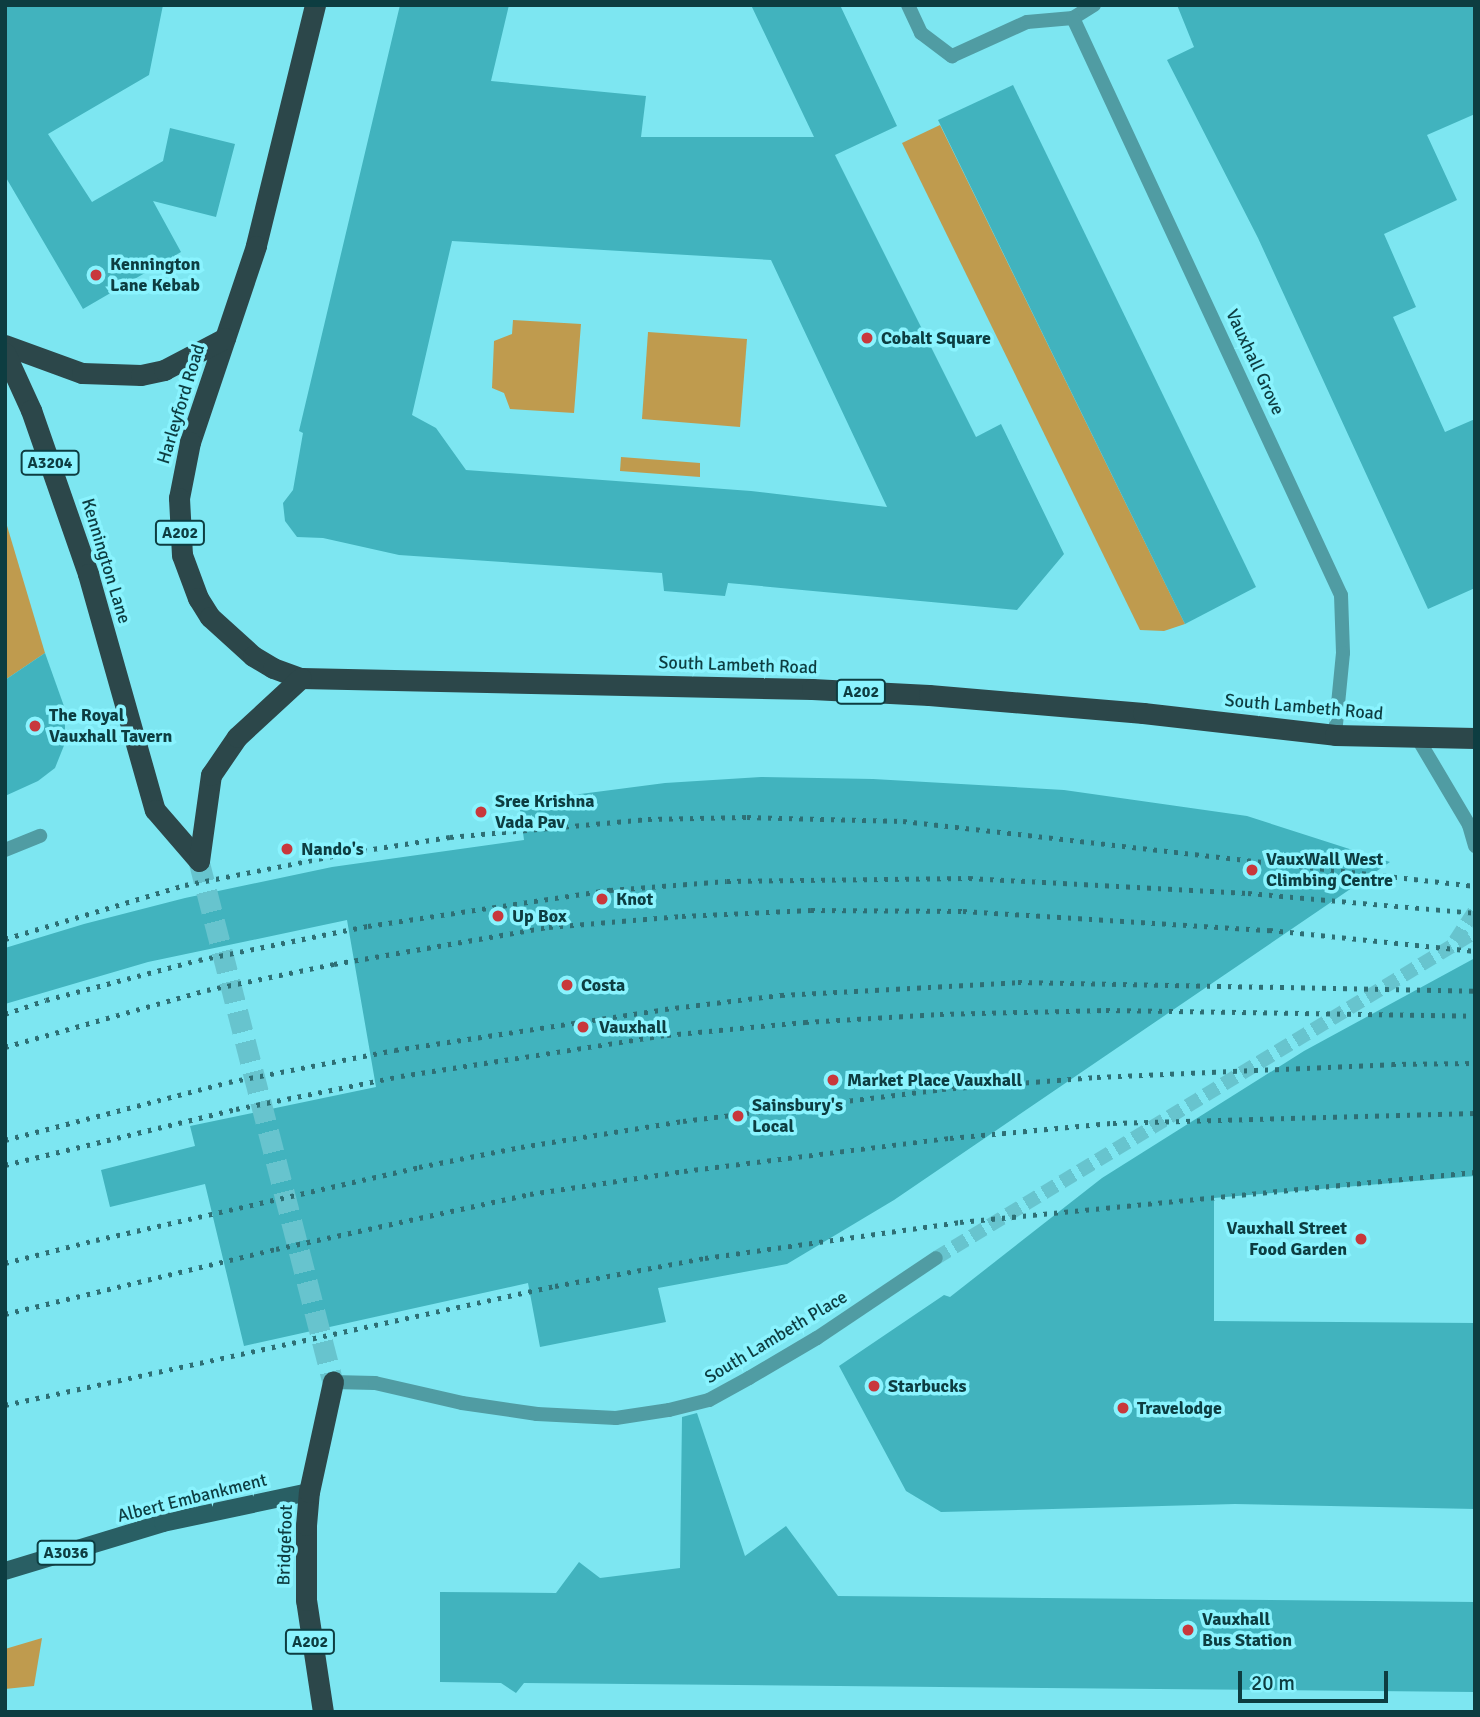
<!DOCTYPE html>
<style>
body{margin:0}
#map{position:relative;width:1480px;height:1717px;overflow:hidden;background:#7de6f1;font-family:Signika,sans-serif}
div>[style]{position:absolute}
.green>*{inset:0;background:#bf9b4e}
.building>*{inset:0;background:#41b3be}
.street-tunnel>*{height:14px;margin-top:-7px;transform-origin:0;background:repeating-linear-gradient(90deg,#67c4ce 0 14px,transparent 0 21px)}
.highway-tunnel>*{height:21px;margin-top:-10.5px;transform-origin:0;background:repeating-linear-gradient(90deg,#67c4ce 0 21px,transparent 0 31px)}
.street>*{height:14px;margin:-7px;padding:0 7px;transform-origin:7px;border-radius:7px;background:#509ca3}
.primary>*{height:18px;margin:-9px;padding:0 9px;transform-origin:9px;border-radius:9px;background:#295f64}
.highway>*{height:21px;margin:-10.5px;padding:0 10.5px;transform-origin:10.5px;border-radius:10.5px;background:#2c474a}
.rail>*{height:5px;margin-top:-2.5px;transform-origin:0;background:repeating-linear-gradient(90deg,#2e6f75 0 3.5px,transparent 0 10.5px)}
.dots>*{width:19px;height:19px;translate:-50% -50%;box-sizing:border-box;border:4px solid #8af3fe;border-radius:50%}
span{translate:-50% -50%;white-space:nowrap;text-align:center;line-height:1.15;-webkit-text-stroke:7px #8af3fe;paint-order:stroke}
.shield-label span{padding:2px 5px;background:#8af3fe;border:2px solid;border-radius:5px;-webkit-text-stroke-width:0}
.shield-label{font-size:16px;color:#0d3d41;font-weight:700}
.poi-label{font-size:18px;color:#0d3d41;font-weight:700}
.left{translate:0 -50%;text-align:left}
.right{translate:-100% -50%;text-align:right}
.street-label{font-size:18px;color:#0d3d41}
.frame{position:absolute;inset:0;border:7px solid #0d3d41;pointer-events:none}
.scale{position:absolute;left:1238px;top:1671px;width:150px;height:32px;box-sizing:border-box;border:4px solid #0d3d41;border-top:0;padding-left:9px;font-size:21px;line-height:24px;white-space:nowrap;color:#0d3d41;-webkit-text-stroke:5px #8af3fe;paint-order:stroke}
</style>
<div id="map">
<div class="green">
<div style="clip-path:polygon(940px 125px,1185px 624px,1164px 631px,1140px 630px,902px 143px)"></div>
<div style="clip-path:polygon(513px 320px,581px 324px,574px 413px,510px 409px,504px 393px,492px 388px,494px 341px,512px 334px)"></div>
<div style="clip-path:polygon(648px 332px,747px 339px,740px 427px,642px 419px)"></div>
<div style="clip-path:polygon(621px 457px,700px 463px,700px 477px,620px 471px)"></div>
<div style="clip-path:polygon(5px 519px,45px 653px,5px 680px)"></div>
<div style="clip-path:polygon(42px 1638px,34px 1686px,5px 1689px,5px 1649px)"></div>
</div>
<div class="building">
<div style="clip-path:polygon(5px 5px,163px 5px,149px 75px,48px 134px,92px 202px,163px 161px,170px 128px,235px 144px,216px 217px,153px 201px,181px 252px,83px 309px,5px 176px)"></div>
<div style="clip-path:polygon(evenodd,400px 5px,509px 5px,491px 81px,646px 96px,641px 137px,814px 137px,751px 5px,840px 5px,897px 126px,835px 155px,976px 437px,1001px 424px,1064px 554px,1017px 610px,728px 583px,725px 596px,664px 591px,662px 573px,399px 555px,323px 538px,297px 537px,285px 521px,283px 503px,293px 490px,303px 433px,299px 431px,400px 5px,452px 241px,771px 260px,887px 507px,751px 491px,466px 470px,436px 428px,412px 415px,452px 241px)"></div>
<div style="clip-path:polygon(1177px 5px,1475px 5px,1475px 114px,1427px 135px,1457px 200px,1384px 234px,1416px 307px,1393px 317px,1445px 432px,1475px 419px,1475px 588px,1428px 609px,1258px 238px,1167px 60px,1194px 47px)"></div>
<div style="clip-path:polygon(1013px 85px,1256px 587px,1185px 624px,938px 120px)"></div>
<div style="clip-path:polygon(45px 653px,65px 709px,65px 743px,55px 768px,38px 781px,5px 796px,5px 680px)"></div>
<div style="clip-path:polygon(761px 777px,873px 779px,1064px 790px,1247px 816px,1390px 862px,894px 1200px,787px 1264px,658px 1288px,666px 1322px,540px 1347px,528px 1283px,244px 1346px,205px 1184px,110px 1207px,101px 1170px,195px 1146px,190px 1126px,376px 1087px,347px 920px,148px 962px,5px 1004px,5px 948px,84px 924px,185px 898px,332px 867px,524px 840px,519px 802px,665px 783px)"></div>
<div style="clip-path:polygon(1475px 958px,1475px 1176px,1214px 1198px,1214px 1321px,1475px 1323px,1475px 1509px,1235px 1504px,941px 1512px,906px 1491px,839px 1366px,944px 1295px,950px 1297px,1102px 1178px,1304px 1051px)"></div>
<div style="clip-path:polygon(697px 1413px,745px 1556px,786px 1526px,838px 1596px,1475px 1602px,1475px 1692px,524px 1683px,516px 1693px,501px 1683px,440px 1682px,440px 1592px,556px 1593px,579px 1562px,600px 1578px,680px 1568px,682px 1417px)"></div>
</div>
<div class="street-tunnel">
<div style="left:1455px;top:941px;width:37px;rotate:-57deg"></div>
<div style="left:936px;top:1258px;width:630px;rotate:-31.17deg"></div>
</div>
<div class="highway-tunnel">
<div style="left:199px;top:861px;width:538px;rotate:75.58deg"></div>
</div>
<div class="street">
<div style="left:908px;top:5px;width:31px;rotate:65deg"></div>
<div style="left:921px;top:33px;width:39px;rotate:37deg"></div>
<div style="left:952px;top:56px;width:82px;rotate:-24.4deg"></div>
<div style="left:1027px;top:22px;width:46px;rotate:-5deg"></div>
<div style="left:1073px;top:18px;width:25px;rotate:-32deg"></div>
<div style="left:1073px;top:18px;width:636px;rotate:65.09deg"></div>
<div style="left:1341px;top:595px;width:58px;rotate:88deg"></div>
<div style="left:1343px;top:653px;width:82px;rotate:95.6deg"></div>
<div style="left:1418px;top:739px;width:100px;rotate:59.3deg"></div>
<div style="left:1469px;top:825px;width:22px;rotate:74deg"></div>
<div style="left:5px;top:850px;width:38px;rotate:-22deg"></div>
<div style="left:333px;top:1382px;width:42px;rotate:1.4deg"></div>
<div style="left:375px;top:1383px;width:89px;rotate:12.9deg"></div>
<div style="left:462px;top:1403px;width:76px;rotate:8.3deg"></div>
<div style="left:537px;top:1414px;width:79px;rotate:2.9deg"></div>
<div style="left:616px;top:1418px;width:54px;rotate:-8.6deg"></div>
<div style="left:669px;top:1410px;width:41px;rotate:-14deg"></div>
<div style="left:709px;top:1400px;width:46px;rotate:-28.8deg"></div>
<div style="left:749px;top:1378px;width:79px;rotate:-30.5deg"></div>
<div style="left:817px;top:1338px;width:143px;rotate:-33.9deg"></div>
</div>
<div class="primary">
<div style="left:5px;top:1571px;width:165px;rotate:-16.9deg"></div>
<div style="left:163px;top:1523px;width:149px;rotate:-12deg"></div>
</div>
<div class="highway">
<div style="left:315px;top:5px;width:248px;rotate:103.8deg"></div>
<div style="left:256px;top:246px;width:207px;rotate:108.6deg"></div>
<div style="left:190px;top:442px;width:57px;rotate:101.1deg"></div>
<div style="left:179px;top:498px;width:57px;rotate:87deg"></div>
<div style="left:182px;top:555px;width:46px;rotate:69.6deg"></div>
<div style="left:198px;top:598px;width:22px;rotate:58deg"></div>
<div style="left:210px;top:617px;width:58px;rotate:42.2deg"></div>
<div style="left:253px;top:656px;width:23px;rotate:31deg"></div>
<div style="left:273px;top:668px;width:30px;rotate:20deg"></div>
<div style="left:301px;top:678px;width:511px;rotate:1.23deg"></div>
<div style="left:812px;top:689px;width:117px;rotate:2.9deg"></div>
<div style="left:929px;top:695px;width:215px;rotate:4.8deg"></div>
<div style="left:1143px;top:713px;width:193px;rotate:6.5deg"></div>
<div style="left:1335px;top:735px;width:140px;rotate:1.2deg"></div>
<div style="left:5px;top:345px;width:82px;rotate:20deg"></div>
<div style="left:82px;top:373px;width:59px;rotate:1.9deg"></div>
<div style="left:141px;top:375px;width:24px;rotate:-12deg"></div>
<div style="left:164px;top:370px;width:69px;rotate:-27.7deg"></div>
<div style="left:5px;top:353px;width:63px;rotate:65.5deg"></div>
<div style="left:31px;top:410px;width:174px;rotate:70.8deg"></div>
<div style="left:88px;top:574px;width:245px;rotate:74.2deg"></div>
<div style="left:155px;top:810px;width:67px;rotate:49.2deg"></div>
<div style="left:199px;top:861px;width:87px;rotate:-82.1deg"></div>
<div style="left:211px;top:775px;width:46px;rotate:-55.6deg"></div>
<div style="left:237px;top:737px;width:87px;rotate:-42.7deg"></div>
<div style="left:323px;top:1712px;width:113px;rotate:-98.6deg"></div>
<div style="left:306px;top:1600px;width:75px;rotate:-90deg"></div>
<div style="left:306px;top:1525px;width:33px;rotate:-85deg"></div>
<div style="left:309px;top:1492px;width:113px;rotate:-77.7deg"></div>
</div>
<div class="rail">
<div style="left:5px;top:939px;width:188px;rotate:-16.7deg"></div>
<div style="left:185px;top:885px;width:171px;rotate:-11.1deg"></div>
<div style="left:353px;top:852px;width:98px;rotate:-8.8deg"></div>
<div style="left:450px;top:837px;width:199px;rotate:-5.2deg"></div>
<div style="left:648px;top:819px;width:99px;rotate:-1.2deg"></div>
<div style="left:747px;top:817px;width:156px;rotate:1.5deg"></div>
<div style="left:903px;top:821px;width:576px;rotate:6.48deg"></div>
<div style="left:5px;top:1014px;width:43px;rotate:-18.9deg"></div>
<div style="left:46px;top:1000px;width:158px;rotate:-14.7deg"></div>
<div style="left:199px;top:960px;width:172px;rotate:-11.4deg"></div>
<div style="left:368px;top:926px;width:245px;rotate:-8.5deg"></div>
<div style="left:610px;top:890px;width:117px;rotate:-4.4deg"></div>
<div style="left:727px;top:881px;width:242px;rotate:-0.7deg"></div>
<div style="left:969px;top:878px;width:279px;rotate:3.1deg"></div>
<div style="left:1248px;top:893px;width:228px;rotate:5deg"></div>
<div style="left:5px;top:1047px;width:210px;rotate:-15.8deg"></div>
<div style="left:207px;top:990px;width:130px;rotate:-11.6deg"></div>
<div style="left:334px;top:964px;width:218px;rotate:-9.8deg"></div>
<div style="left:549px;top:927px;width:133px;rotate:-4.7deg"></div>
<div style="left:682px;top:916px;width:129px;rotate:-2.7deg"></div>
<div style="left:811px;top:910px;width:152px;rotate:0.4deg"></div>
<div style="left:963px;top:911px;width:307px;rotate:3.6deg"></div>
<div style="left:1269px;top:930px;width:207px;rotate:5.8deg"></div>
<div style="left:5px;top:1140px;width:231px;rotate:-14.5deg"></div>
<div style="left:229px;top:1082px;width:169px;rotate:-10.9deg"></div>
<div style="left:395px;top:1050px;width:273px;rotate:-8.6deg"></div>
<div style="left:665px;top:1009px;width:117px;rotate:-6.9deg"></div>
<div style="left:781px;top:995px;width:237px;rotate:-3.1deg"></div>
<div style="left:1018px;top:982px;width:457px;rotate:1.1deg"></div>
<div style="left:5px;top:1165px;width:238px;rotate:-13.6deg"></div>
<div style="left:236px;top:1109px;width:168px;rotate:-11.3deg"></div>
<div style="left:401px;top:1076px;width:269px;rotate:-8.8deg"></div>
<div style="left:667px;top:1035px;width:139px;rotate:-5.4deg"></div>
<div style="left:805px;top:1022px;width:135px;rotate:-3.4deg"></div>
<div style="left:940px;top:1014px;width:166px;rotate:-1.4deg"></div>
<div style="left:1106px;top:1010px;width:369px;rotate:0.9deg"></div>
<div style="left:5px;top:1263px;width:94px;rotate:-14.2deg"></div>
<div style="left:96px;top:1240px;width:331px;rotate:-12.7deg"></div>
<div style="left:419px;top:1167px;width:104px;rotate:-11.1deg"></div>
<div style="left:521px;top:1147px;width:164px;rotate:-9.1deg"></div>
<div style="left:683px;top:1121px;width:261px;rotate:-7deg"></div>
<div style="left:942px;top:1089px;width:155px;rotate:-4.4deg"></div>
<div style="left:1097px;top:1077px;width:295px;rotate:-2.5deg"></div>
<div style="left:1392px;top:1064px;width:83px;rotate:-0.7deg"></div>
<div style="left:5px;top:1314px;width:279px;rotate:-13.5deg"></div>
<div style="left:276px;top:1249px;width:260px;rotate:-12.2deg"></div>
<div style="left:530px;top:1194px;width:156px;rotate:-8.5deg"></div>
<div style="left:684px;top:1171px;width:268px;rotate:-7.1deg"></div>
<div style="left:950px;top:1138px;width:164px;rotate:-5.3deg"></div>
<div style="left:1113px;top:1123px;width:362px;rotate:-1.6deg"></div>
<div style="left:5px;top:1405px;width:563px;rotate:-12.21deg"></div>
<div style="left:555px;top:1286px;width:153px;rotate:-10.6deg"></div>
<div style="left:705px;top:1258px;width:258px;rotate:-8deg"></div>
<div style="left:960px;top:1222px;width:517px;rotate:-5.55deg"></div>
</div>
<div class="dots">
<div style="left:96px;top:275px;background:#c8383c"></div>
<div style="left:867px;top:338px;background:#c8383c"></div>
<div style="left:35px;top:726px;background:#c8383c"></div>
<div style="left:481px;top:812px;background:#c8383c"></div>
<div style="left:287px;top:849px;background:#c8383c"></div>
<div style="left:1252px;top:870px;background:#c8383c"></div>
<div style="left:602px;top:899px;background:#c8383c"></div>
<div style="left:498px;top:916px;background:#c8383c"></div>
<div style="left:567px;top:985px;background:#c8383c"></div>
<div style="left:583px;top:1027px;background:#c8383c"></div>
<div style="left:833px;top:1080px;background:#c8383c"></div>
<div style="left:738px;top:1116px;background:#c8383c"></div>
<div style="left:1361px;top:1239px;background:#c8383c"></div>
<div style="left:874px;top:1386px;background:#c8383c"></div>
<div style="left:1123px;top:1408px;background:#c8383c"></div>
<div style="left:1188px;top:1630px;background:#c8383c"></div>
</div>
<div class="shield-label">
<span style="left:50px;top:463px">A3204</span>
<span style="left:180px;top:533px">A202</span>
<span style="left:861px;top:692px">A202</span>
<span style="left:66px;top:1553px">A3036</span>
<span style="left:310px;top:1642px">A202</span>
</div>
<div class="poi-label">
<span class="left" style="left:110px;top:275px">Kennington<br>Lane Kebab</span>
<span class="left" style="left:881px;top:338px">Cobalt Square</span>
<span class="left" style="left:49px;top:726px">The Royal<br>Vauxhall Tavern</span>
<span class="left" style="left:495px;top:812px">Sree Krishna<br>Vada Pav</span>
<span class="left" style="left:301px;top:849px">Nando's</span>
<span class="left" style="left:1266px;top:870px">VauxWall West<br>Climbing Centre</span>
<span class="left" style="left:616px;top:899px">Knot</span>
<span class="left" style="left:512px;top:916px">Up Box</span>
<span class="left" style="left:581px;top:985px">Costa</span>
<span class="left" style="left:599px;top:1027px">Vauxhall</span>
<span class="left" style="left:847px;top:1080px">Market Place Vauxhall</span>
<span class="left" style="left:752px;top:1116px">Sainsbury's<br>Local</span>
<span class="right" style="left:1347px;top:1239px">Vauxhall Street<br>Food Garden</span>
<span class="left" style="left:888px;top:1386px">Starbucks</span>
<span class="left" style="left:1137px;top:1408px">Travelodge</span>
<span class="left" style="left:1202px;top:1630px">Vauxhall<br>Bus Station</span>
</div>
<div class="street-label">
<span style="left:1255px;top:362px;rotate:65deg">Vauxhall Grove</span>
<span style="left:181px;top:404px;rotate:-73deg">Harleyford Road</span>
<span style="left:106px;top:561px;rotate:73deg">Kennington Lane</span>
<span style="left:738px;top:665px;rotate:2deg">South Lambeth Road</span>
<span style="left:1304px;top:707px;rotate:5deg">South Lambeth Road</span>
<span style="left:776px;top:1337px;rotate:-31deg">South Lambeth Place</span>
<span style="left:192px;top:1498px;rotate:-14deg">Albert Embankment</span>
<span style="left:285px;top:1545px;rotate:-88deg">Bridgefoot</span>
</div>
<div class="frame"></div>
<div class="scale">20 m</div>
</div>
